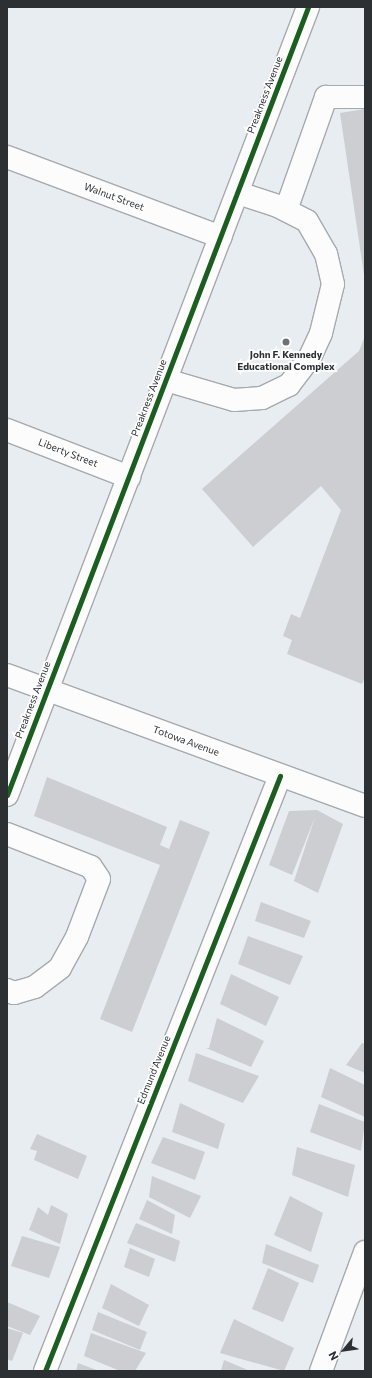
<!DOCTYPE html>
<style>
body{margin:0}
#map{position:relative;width:372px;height:1378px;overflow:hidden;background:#e8edf2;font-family:Commissioner,sans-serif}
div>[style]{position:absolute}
.building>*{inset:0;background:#ccced2}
.roads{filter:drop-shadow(1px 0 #a6a9ad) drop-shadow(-1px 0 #a6a9ad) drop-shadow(0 1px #a6a9ad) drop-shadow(0 -1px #a6a9ad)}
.minor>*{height:22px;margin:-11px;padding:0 11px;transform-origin:11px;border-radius:11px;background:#fcfcfd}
.cycleway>*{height:5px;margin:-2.5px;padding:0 2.5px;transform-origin:2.5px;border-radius:2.5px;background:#1b5e20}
.dots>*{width:11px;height:11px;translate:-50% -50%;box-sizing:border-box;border:2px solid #fff;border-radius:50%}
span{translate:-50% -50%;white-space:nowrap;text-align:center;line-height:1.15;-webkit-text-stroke:3.5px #fff;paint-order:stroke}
.street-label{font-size:10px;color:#2d3033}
.poi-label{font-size:10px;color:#2d3033;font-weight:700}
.frame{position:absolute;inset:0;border:8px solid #2d3033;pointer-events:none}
.north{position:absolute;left:324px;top:1330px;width:40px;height:40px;-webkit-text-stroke:3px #fff;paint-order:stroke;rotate:241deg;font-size:11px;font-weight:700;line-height:16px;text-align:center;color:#2d3033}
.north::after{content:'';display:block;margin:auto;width:14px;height:18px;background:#2d3033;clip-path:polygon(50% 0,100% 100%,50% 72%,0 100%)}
</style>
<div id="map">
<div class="building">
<div style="clip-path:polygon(365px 109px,365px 275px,364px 275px,340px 113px)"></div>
<div style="clip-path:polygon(365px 336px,365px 677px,362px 684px,287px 654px,292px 640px,283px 636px,291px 614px,300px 618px,341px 510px,321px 486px,253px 547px,202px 489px,359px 351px)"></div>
<div style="clip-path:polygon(47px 777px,167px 827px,160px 845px,169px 849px,180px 820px,210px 832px,132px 1032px,100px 1019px,160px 865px,34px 816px)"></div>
<div style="clip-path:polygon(317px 810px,343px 824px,318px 893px,294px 881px,315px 817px,292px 875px,269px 865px,289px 811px)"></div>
<div style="clip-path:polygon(261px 902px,311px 921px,304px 938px,255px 921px)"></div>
<div style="clip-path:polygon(248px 936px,303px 956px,290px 985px,238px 964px)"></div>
<div style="clip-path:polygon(231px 974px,279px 997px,266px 1026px,220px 1004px)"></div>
<div style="clip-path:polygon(217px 1018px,264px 1041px,251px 1067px,206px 1048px,209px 1048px)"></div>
<div style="clip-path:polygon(362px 1043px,365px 1044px,365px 1073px,346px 1065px)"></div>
<div style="clip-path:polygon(196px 1053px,259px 1076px,243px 1103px,188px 1081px)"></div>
<div style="clip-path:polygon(330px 1068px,365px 1085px,365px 1117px,321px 1097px)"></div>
<div style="clip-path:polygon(180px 1103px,225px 1124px,218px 1149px,172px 1132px)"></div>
<div style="clip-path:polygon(319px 1104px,365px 1122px,361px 1151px,310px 1132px)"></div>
<div style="clip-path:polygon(37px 1134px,87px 1156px,78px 1179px,34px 1160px,37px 1151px,30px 1149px)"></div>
<div style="clip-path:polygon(163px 1137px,205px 1152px,195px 1180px,151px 1163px)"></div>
<div style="clip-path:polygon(297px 1147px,355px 1165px,348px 1197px,292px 1175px)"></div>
<div style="clip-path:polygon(152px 1176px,201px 1196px,190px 1218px,149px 1197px)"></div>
<div style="clip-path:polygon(290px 1196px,323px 1213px,311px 1252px,274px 1235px)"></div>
<div style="clip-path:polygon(147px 1200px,175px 1215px,172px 1234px,139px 1219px)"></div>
<div style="clip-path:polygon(51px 1205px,68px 1214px,60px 1244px,29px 1230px,38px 1207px,48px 1215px)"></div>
<div style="clip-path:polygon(136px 1223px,180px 1241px,175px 1262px,127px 1243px)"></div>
<div style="clip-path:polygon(22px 1236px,60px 1247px,49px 1278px,11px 1266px)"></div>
<div style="clip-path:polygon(266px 1244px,319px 1265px,313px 1283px,262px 1263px)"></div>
<div style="clip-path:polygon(130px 1248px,155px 1259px,149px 1277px,124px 1267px)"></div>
<div style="clip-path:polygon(268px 1268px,299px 1283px,283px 1322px,252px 1309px)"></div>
<div style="clip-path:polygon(111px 1284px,149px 1305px,139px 1326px,102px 1308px)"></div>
<div style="clip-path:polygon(7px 1302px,40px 1316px,30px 1335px,7px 1326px)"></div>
<div style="clip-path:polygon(98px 1312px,147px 1332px,140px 1350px,92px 1330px)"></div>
<div style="clip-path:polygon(234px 1319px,294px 1348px,284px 1371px,220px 1353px)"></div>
<div style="clip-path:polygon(7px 1328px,23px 1333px,12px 1361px,7px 1359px)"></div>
<div style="clip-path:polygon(91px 1333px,146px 1353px,135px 1371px,120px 1371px,84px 1356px)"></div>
<div style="clip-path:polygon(224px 1360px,250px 1371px,221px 1371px)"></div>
<div style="clip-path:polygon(78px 1363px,99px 1371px,76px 1371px)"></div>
</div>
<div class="roads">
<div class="minor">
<div style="left:7px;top:157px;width:228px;rotate:20.5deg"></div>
<div style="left:286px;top:210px;width:120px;rotate:-70.5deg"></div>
<div style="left:326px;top:97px;width:39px"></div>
<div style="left:166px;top:380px;width:71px;rotate:16.4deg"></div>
<div style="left:234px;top:400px;width:28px;rotate:-4deg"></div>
<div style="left:262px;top:398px;width:30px;rotate:-26deg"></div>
<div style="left:289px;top:385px;width:35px;rotate:-53deg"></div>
<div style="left:310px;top:357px;width:26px;rotate:-65deg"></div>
<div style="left:321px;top:333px;width:50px;rotate:-76.2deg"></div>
<div style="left:333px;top:284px;width:31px;rotate:-103deg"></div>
<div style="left:326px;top:254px;width:38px;rotate:-120deg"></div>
<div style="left:307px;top:221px;width:33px;rotate:-153deg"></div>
<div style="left:278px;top:206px;width:42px;rotate:-162deg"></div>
<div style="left:7px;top:430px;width:131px;rotate:21.1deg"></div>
<div style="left:7px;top:675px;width:381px;rotate:20.1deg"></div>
<div style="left:7px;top:795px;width:844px;rotate:-69.09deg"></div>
<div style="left:7px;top:834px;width:90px;rotate:21.4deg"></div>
<div style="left:91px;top:867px;width:14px;rotate:56deg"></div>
<div style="left:99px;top:879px;width:62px;rotate:110.8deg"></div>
<div style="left:77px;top:937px;width:35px;rotate:119deg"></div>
<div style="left:60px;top:968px;width:31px;rotate:143deg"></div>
<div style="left:35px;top:987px;width:22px;rotate:164deg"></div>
<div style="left:14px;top:993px;width:8px;rotate:-157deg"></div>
<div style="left:45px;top:1371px;width:640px;rotate:-68.45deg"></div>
<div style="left:321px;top:1371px;width:127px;rotate:-69.7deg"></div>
</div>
</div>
<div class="cycleway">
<div style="left:7px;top:795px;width:844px;rotate:-69.09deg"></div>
<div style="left:45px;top:1371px;width:640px;rotate:-68.45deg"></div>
</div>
<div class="dots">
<div style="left:286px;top:342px;background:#6e7276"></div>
</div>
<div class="street-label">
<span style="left:265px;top:95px;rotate:-69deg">Preakness Avenue</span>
<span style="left:114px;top:197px;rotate:20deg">Walnut Street</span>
<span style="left:149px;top:398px;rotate:-69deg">Preakness Avenue</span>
<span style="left:68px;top:453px;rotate:21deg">Liberty Street</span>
<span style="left:33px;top:700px;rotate:-69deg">Preakness Avenue</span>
<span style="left:186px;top:741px;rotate:20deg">Totowa Avenue</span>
<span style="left:154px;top:1070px;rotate:-68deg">Edmund Avenue</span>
</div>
<div class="poi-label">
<span style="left:286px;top:360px">John F. Kennedy<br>Educational Complex</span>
</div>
<div class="frame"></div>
<div class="north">N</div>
</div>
